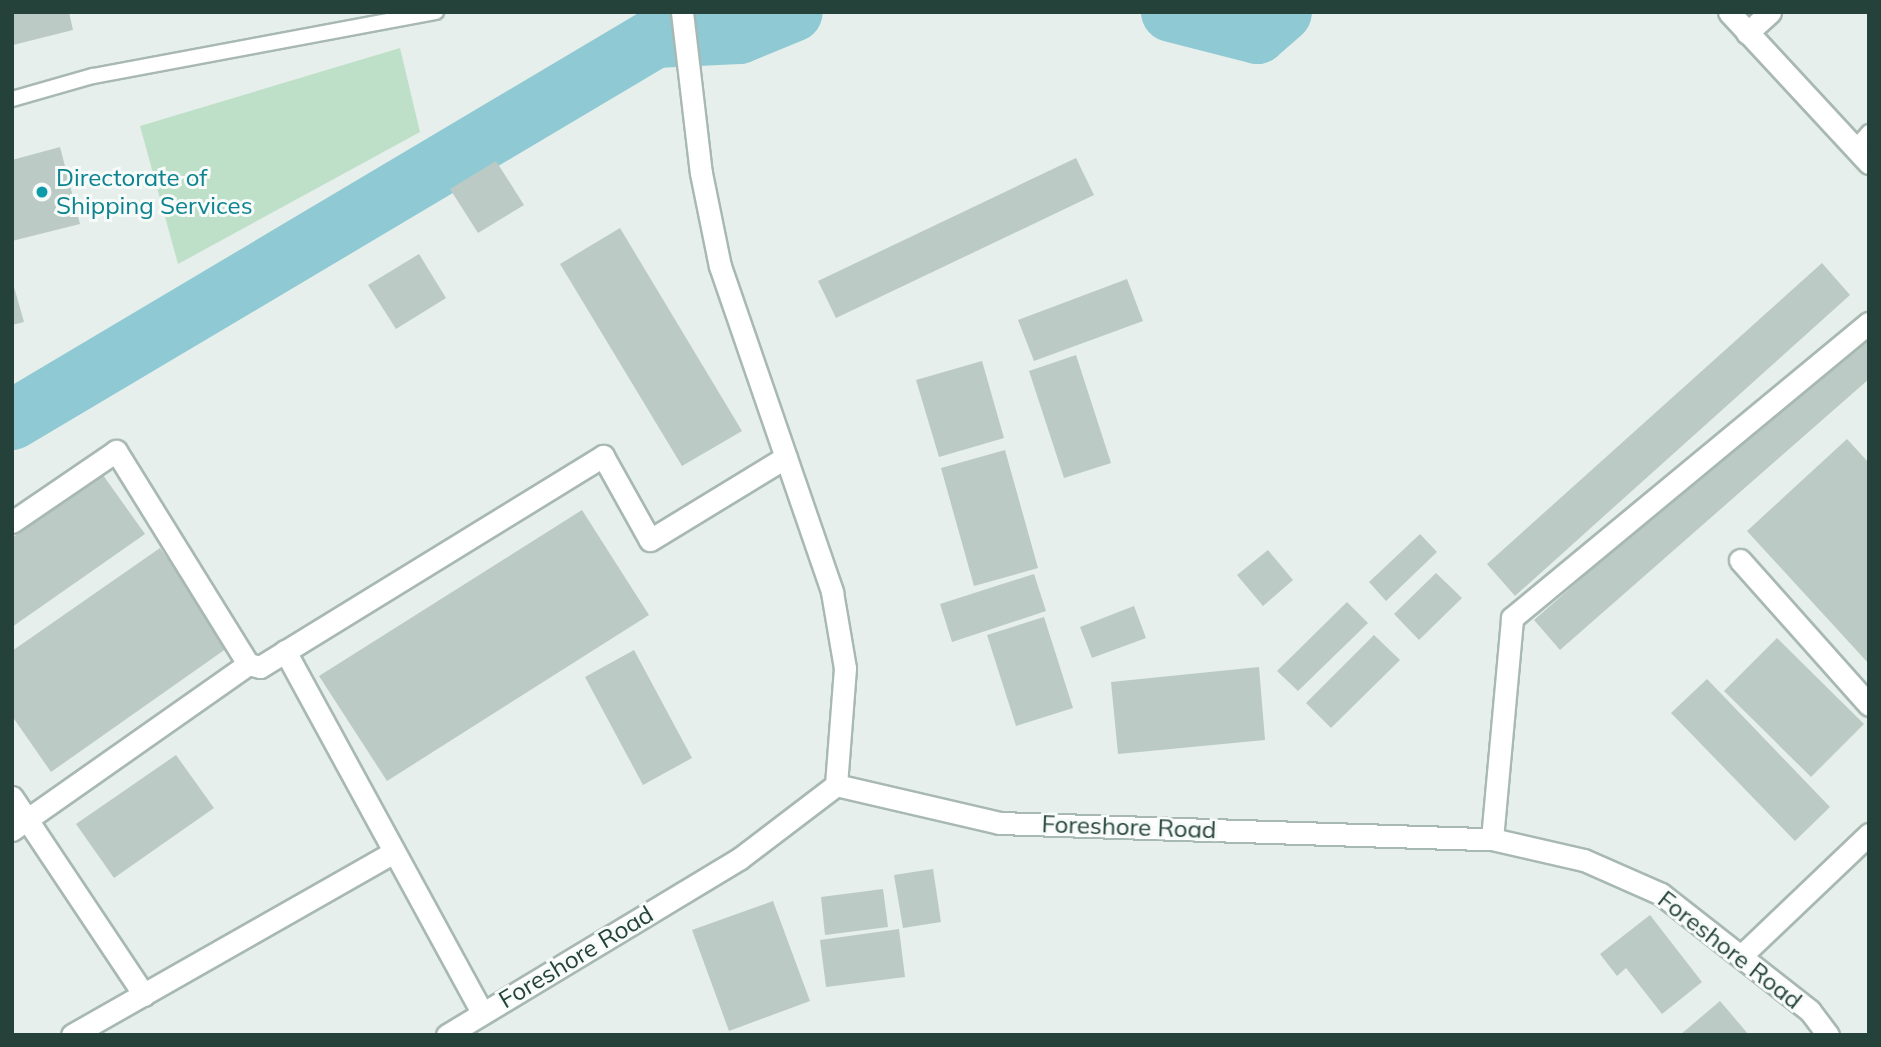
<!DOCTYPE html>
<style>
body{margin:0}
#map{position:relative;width:1881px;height:1047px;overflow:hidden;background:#e6efeb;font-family:Mulish,sans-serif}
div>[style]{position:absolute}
.green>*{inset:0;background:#bfe0c8}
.river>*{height:60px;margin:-30px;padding:0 30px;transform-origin:30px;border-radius:30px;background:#8ec9d4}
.building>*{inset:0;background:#bbcac4}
.roads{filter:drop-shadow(2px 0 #a8b8b2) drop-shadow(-2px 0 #a8b8b2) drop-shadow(0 2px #a8b8b2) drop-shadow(0 -2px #a8b8b2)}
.service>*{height:14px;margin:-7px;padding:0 7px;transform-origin:7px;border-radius:7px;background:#fff}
.minor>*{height:21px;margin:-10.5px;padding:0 10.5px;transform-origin:10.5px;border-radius:10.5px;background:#fff}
.tertiary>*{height:21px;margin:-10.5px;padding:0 10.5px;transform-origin:10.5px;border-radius:10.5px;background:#fff}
.secondary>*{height:21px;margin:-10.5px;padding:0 10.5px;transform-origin:10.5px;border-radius:10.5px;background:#fff}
.dots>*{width:19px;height:19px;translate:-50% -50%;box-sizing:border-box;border:4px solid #f7fbf9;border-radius:50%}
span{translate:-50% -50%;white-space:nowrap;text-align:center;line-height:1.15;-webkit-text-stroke:6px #f7fbf9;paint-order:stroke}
.culture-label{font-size:24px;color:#0d838f}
.left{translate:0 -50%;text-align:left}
.street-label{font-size:24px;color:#24423a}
.frame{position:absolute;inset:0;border:14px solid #24423a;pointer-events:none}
</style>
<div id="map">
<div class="green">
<div style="clip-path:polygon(400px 48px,420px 132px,178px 264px,140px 126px)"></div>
</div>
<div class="river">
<div style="left:1171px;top:12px;width:89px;rotate:14.3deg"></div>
<div style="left:1257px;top:34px;width:33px;rotate:-41deg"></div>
<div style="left:12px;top:420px;width:748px;rotate:-30.71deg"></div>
<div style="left:655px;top:38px;width:84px;rotate:-2.7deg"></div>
<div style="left:739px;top:34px;width:58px;rotate:-22.2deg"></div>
</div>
<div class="building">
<div style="clip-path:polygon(12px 12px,69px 12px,73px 30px,13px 45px)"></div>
<div style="clip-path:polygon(60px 147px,80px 224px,12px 241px,12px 160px)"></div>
<div style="clip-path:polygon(1076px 158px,1094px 195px,836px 318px,818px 281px)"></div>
<div style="clip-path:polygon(496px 161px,524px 205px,478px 233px,450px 189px)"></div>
<div style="clip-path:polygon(620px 228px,742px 431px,682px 466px,560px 264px)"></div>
<div style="clip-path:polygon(419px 254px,446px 298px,396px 329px,368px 285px)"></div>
<div style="clip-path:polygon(1822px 263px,1850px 295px,1515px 596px,1487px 564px)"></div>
<div style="clip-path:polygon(1127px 279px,1143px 321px,1034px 361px,1018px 320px)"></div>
<div style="clip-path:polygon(12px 280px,24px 322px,12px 325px)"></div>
<div style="clip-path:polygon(1861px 333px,1869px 342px,1869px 379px,1560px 650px,1534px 620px)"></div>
<div style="clip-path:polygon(1076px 355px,1111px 463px,1064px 478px,1029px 371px)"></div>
<div style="clip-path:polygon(982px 361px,1004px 438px,939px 457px,916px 380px)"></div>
<div style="clip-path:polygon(1847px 439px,1869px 463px,1869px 664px,1747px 531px)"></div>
<div style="clip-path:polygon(1005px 450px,1038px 568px,974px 586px,941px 468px)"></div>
<div style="clip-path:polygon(103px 475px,145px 534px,12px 627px,12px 538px)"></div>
<div style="clip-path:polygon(582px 510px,649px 615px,387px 781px,319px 676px)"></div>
<div style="clip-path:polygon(1420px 534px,1437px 552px,1386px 601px,1369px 582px)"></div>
<div style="clip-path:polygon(160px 548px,230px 646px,51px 772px,12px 716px,12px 651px)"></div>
<div style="clip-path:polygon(1268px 550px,1293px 580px,1263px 606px,1237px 575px)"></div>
<div style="clip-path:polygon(1436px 573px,1462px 598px,1419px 640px,1394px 614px)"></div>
<div style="clip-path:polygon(1034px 574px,1046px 611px,952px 642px,940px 604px)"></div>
<div style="clip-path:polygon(1347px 602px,1368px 623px,1298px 691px,1277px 671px)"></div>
<div style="clip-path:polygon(1134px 606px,1146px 638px,1092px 658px,1080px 627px)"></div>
<div style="clip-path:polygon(1044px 617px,1073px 708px,1016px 726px,987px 635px)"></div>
<div style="clip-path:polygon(1374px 635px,1400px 660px,1331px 728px,1306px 703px)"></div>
<div style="clip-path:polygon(1777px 638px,1864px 724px,1811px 777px,1724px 691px)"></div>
<div style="clip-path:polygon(634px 650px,692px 758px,643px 785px,585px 677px)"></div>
<div style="clip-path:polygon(1259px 667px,1265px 740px,1118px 754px,1111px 682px)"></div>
<div style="clip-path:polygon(1707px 679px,1830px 807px,1795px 841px,1671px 713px)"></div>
<div style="clip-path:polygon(176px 755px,214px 808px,114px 878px,76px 824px)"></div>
<div style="clip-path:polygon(933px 869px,941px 922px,903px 928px,894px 875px)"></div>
<div style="clip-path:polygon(883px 889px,888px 927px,825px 935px,821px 897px)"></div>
<div style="clip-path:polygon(773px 901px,810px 1001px,729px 1031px,692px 930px)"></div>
<div style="clip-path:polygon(1650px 915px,1702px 982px,1662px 1014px,1626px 968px,1617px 976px,1600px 954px)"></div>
<div style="clip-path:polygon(899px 929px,905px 977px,826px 987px,820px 940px)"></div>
<div style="clip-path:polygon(1720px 1001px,1749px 1035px,1680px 1035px)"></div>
</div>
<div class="roads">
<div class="service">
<div style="left:12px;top:99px;width:84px;rotate:-15.9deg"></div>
<div style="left:93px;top:76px;width:349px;rotate:-10.6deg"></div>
<div style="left:1855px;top:148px;width:21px;rotate:-49deg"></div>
</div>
<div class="minor">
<div style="left:1747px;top:33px;width:31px;rotate:-42deg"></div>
<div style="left:12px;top:522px;width:126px;rotate:-34.3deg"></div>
<div style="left:116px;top:451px;width:251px;rotate:58.2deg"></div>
<div style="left:1740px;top:560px;width:194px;rotate:48.3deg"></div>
<div style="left:285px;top:651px;width:412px;rotate:61.4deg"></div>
<div style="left:12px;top:797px;width:238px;rotate:56.3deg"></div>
<div style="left:12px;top:830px;width:289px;rotate:-35.1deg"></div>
<div style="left:248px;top:664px;width:12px;rotate:14deg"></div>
<div style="left:260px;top:667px;width:403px;rotate:-31.6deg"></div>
<div style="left:603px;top:456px;width:96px;rotate:60.8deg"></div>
<div style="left:650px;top:540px;width:159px;rotate:-31.4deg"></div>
<div style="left:1492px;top:839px;width:222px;rotate:-84.8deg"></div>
<div style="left:1512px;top:618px;width:463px;rotate:-39.6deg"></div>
<div style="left:1741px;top:956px;width:177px;rotate:-43.6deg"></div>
<div style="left:72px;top:1035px;width:370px;rotate:-29.6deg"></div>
</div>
<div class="tertiary">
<div style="left:682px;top:12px;width:162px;rotate:83.3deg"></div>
<div style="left:701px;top:173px;width:95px;rotate:78.5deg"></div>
<div style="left:720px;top:266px;width:345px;rotate:71deg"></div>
<div style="left:832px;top:592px;width:77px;rotate:80.3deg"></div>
<div style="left:845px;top:668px;width:117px;rotate:94.4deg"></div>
<div style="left:1729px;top:12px;width:206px;rotate:47.2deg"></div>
</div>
<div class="secondary">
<div style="left:447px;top:1035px;width:341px;rotate:-31.1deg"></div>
<div style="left:739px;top:859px;width:122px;rotate:-37.3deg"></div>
<div style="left:836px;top:785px;width:167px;rotate:13.1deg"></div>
<div style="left:999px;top:823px;width:493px;rotate:1.9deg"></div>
<div style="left:1492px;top:839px;width:94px;rotate:12.9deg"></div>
<div style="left:1584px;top:860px;width:84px;rotate:23.8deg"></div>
<div style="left:1661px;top:894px;width:189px;rotate:38.1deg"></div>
<div style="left:1810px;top:1011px;width:30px;rotate:53deg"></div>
</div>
</div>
<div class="dots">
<div style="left:42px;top:192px;background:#0f9aa8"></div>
</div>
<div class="culture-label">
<span class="left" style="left:56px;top:192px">Directorate of<br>Shipping Services</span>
</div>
<div class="street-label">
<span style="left:1129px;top:827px;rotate:2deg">Foreshore Road</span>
<span style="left:1730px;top:950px;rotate:38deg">Foreshore Road</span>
<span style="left:576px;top:957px;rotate:-31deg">Foreshore Road</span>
</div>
<div class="frame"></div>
</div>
